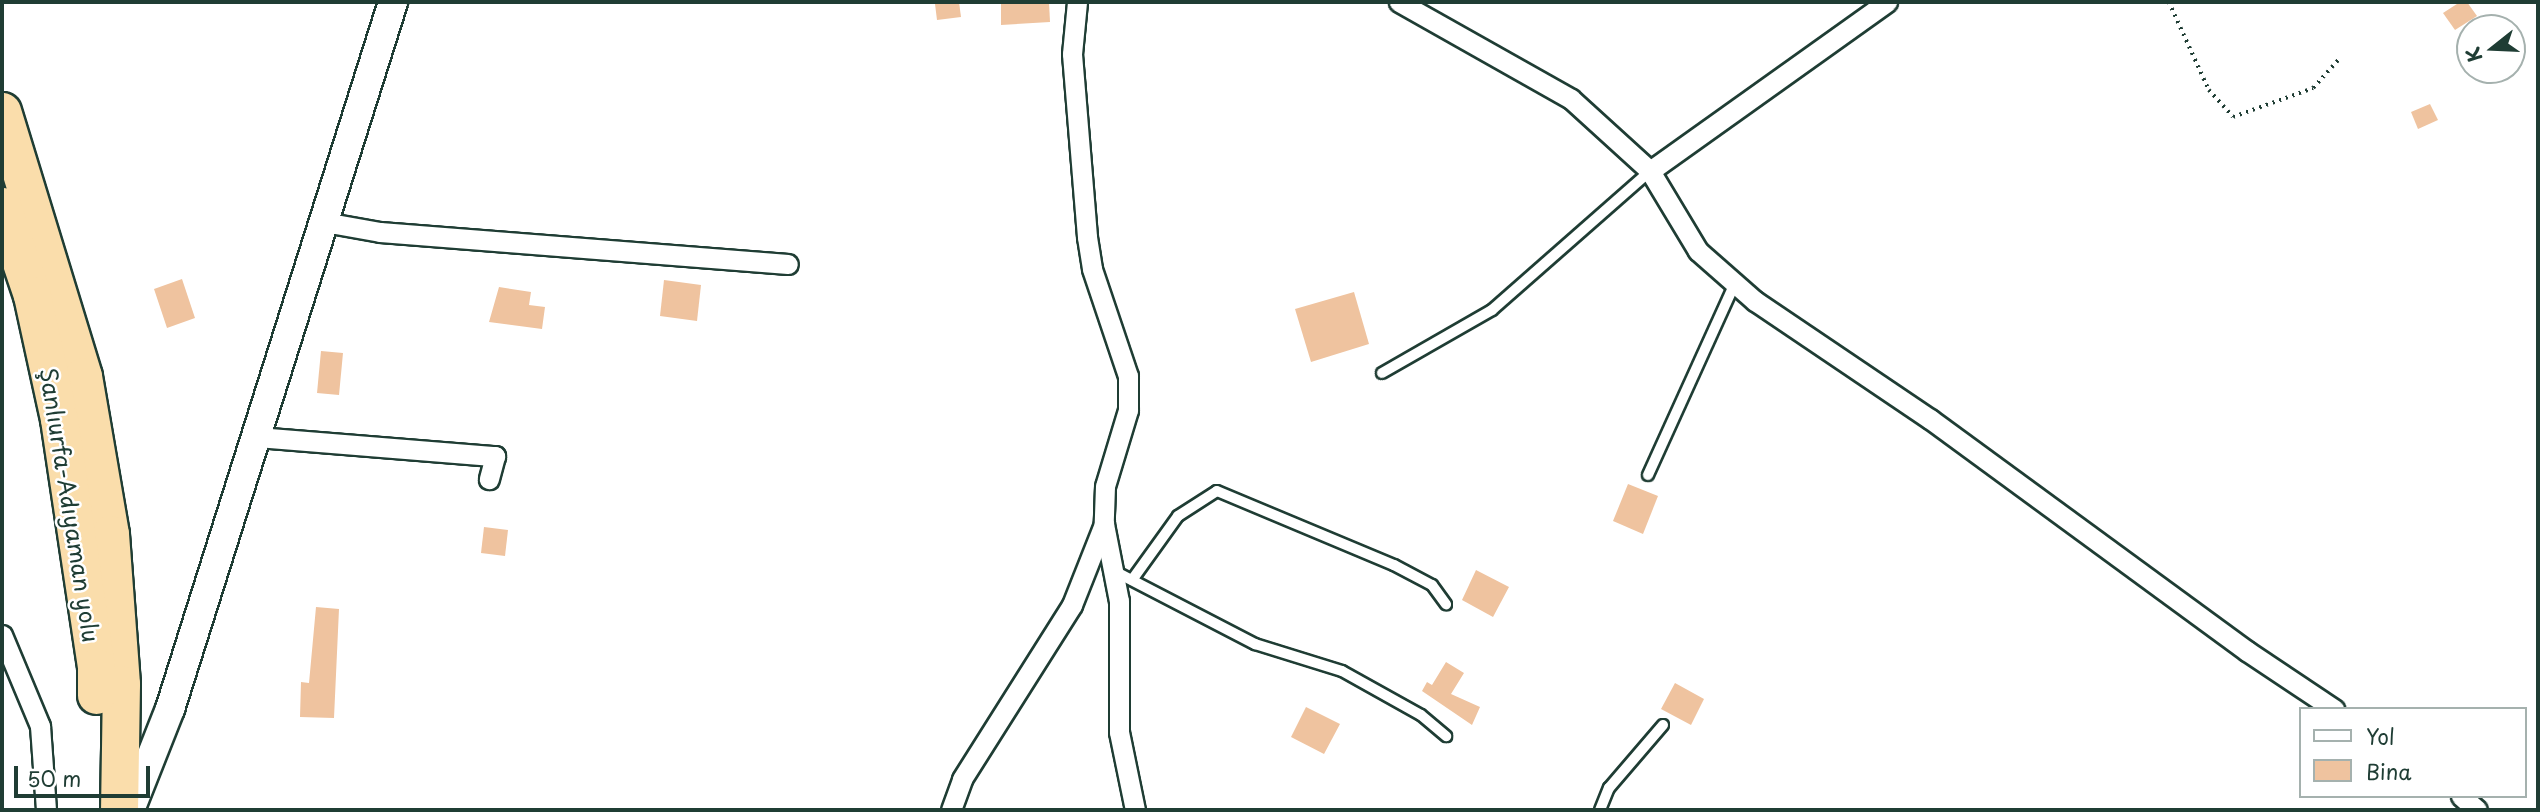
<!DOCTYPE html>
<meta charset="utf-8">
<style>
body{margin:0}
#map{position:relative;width:2540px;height:812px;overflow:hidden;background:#fff;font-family:"Playpen Sans",sans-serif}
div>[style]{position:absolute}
.building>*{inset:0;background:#efc39f}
.path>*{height:3.5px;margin-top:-1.75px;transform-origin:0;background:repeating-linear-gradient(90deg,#1f3d34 0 2px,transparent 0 7px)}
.roads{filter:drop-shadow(2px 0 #1f3d34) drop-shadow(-2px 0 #1f3d34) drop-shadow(0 2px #1f3d34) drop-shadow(0 -2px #1f3d34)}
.lane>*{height:10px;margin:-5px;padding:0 5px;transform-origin:5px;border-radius:5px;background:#fff}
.street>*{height:19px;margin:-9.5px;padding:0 9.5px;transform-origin:9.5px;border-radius:9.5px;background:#fff}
.secondary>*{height:28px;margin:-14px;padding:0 14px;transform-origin:14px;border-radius:14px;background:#fff}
.highway>*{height:37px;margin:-18.5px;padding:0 18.5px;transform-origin:18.5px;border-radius:18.5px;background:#faddab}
span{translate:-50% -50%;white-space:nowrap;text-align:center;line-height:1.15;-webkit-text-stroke:5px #fff;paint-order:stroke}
.street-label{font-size:23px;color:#1f3d34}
.frame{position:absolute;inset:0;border:4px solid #1f3d34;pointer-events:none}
.legend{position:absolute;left:2299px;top:707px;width:228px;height:91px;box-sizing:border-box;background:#fff;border:2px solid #a5b1ae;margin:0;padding:9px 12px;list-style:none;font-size:21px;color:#1f3d34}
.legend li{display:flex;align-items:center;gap:14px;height:35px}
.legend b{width:35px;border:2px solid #a5b1ae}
.north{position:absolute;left:2456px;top:14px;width:70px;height:70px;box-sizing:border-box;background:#fff;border:2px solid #a5b1ae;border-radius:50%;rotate:252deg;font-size:19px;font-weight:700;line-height:28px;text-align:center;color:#1f3d34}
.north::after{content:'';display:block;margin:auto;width:24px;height:32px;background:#1f3d34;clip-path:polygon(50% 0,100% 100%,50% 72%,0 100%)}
.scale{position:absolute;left:14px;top:766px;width:136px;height:32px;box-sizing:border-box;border:4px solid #1f3d34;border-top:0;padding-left:9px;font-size:21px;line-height:24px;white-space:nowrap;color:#1f3d34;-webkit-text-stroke:5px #fff;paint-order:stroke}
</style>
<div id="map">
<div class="building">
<div style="clip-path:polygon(959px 2px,961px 17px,937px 20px,935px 4px)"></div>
<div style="clip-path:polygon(1001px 2px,1049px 2px,1050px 22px,1001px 25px)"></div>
<div style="clip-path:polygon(2460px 2px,2467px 2px,2477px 16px,2455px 30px,2443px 13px)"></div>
<div style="clip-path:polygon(2430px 104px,2438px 120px,2418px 129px,2411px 112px)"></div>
<div style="clip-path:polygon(182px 279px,195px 318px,167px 328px,154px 289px)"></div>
<div style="clip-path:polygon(664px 280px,701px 285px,697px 321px,660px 316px)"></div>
<div style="clip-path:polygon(499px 287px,531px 292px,529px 305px,545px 307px,542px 329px,489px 322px)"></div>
<div style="clip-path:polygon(1354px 292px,1369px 344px,1311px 362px,1295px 309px)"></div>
<div style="clip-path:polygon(321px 351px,343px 353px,339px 395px,317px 393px)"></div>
<div style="clip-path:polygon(1628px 484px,1658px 496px,1643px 534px,1613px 521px)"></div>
<div style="clip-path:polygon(484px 527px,508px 530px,505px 556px,481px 553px)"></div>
<div style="clip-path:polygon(1476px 570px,1509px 587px,1493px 617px,1462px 600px)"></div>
<div style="clip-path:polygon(316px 607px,339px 609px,334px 718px,300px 717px,301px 682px,309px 683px)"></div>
<div style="clip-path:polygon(1446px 662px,1464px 673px,1451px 694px,1480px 707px,1472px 725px,1422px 691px,1427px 682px,1432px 685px)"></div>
<div style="clip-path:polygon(1675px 683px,1704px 699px,1691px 725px,1661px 709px)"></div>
<div style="clip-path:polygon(1306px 707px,1340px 724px,1324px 754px,1291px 737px)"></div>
</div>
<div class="path">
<div style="left:2169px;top:2px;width:97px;rotate:65.6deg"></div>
<div style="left:2209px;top:90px;width:36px;rotate:48deg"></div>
<div style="left:2233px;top:117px;width:85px;rotate:-19.9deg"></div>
<div style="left:2313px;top:88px;width:39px;rotate:-48deg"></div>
</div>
<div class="roads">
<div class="lane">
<div style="left:1382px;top:373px;width:127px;rotate:-29.8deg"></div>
<div style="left:1492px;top:310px;width:210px;rotate:-41.3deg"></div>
<div style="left:1648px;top:475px;width:211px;rotate:-65.6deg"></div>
<div style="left:1116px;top:572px;width:157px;rotate:27.4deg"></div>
<div style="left:1255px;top:644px;width:91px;rotate:17.2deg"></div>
<div style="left:1342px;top:671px;width:90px;rotate:29.1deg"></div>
<div style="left:1421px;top:715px;width:33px;rotate:40deg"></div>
<div style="left:1132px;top:580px;width:79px;rotate:-54.3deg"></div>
<div style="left:1178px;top:516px;width:46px;rotate:-32.7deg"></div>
<div style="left:1217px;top:491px;width:192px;rotate:22.7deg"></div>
<div style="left:1394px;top:565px;width:43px;rotate:27.8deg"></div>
<div style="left:1432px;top:585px;width:24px;rotate:54deg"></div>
<div style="left:1600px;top:810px;width:24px;rotate:-68deg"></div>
<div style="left:1609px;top:788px;width:83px;rotate:-49.4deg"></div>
</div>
<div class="street">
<div style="left:1077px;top:2px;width:52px;rotate:95.5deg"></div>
<div style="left:1072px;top:54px;width:184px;rotate:85.3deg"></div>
<div style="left:1087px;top:237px;width:32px;rotate:81deg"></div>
<div style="left:1092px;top:269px;width:113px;rotate:71.4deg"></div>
<div style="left:1128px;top:376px;width:34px;rotate:90deg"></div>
<div style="left:1128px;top:410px;width:79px;rotate:106.8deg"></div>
<div style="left:1105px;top:486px;width:38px;rotate:92deg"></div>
<div style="left:1104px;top:524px;width:78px;rotate:79deg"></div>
<div style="left:1119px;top:601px;width:131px;rotate:90deg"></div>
<div style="left:1119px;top:732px;width:80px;rotate:78.4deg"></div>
<div style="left:1399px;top:2px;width:197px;rotate:29.4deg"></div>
<div style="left:1571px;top:99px;width:107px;rotate:42.3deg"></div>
<div style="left:1650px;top:171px;width:93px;rotate:59deg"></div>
<div style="left:1698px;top:251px;width:76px;rotate:41.3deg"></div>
<div style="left:1755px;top:301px;width:211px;rotate:34deg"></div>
<div style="left:1930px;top:419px;width:393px;rotate:36.2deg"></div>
<div style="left:2247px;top:651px;width:105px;rotate:33.7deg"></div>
<div style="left:1650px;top:171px;width:291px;rotate:-35.5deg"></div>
<div style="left:324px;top:222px;width:57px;rotate:10.1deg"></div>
<div style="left:380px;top:232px;width:409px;rotate:4.5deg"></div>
<div style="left:257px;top:437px;width:239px;rotate:4.6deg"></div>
<div style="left:495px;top:456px;width:24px;rotate:105deg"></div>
<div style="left:2px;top:635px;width:99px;rotate:67.3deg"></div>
<div style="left:40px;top:726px;width:84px;rotate:85.9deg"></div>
<div style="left:2461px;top:796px;width:21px;rotate:41deg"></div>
<div style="left:951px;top:810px;width:33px;rotate:-70deg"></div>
<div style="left:962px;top:779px;width:206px;rotate:-57.7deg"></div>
<div style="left:1072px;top:605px;width:87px;rotate:-68.4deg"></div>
</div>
<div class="secondary">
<div style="left:130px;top:810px;width:109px;rotate:-68.4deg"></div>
<div style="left:170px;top:709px;width:741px;rotate:-72.49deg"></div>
</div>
<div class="highway">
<div style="left:2px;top:111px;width:277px;rotate:73deg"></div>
<div style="left:83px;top:376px;width:160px;rotate:80.3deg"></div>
<div style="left:110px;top:534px;width:150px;rotate:85.8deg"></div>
<div style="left:121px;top:684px;width:126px;rotate:90.9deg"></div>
<div style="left:2px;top:206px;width:94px;rotate:71.4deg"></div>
<div style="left:32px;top:295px;width:127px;rotate:77.7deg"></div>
<div style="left:59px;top:419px;width:251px;rotate:81.5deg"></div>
<div style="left:96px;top:667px;width:28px;rotate:90deg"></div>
</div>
</div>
<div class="street-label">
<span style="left:70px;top:505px;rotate:81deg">Şanlıurfa-Adıyaman yolu</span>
</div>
<div class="frame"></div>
<ul class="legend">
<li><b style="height:9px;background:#fff"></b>Yol</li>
<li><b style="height:19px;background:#efc39f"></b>Bina</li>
</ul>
<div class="north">K</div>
<div class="scale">50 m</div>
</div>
